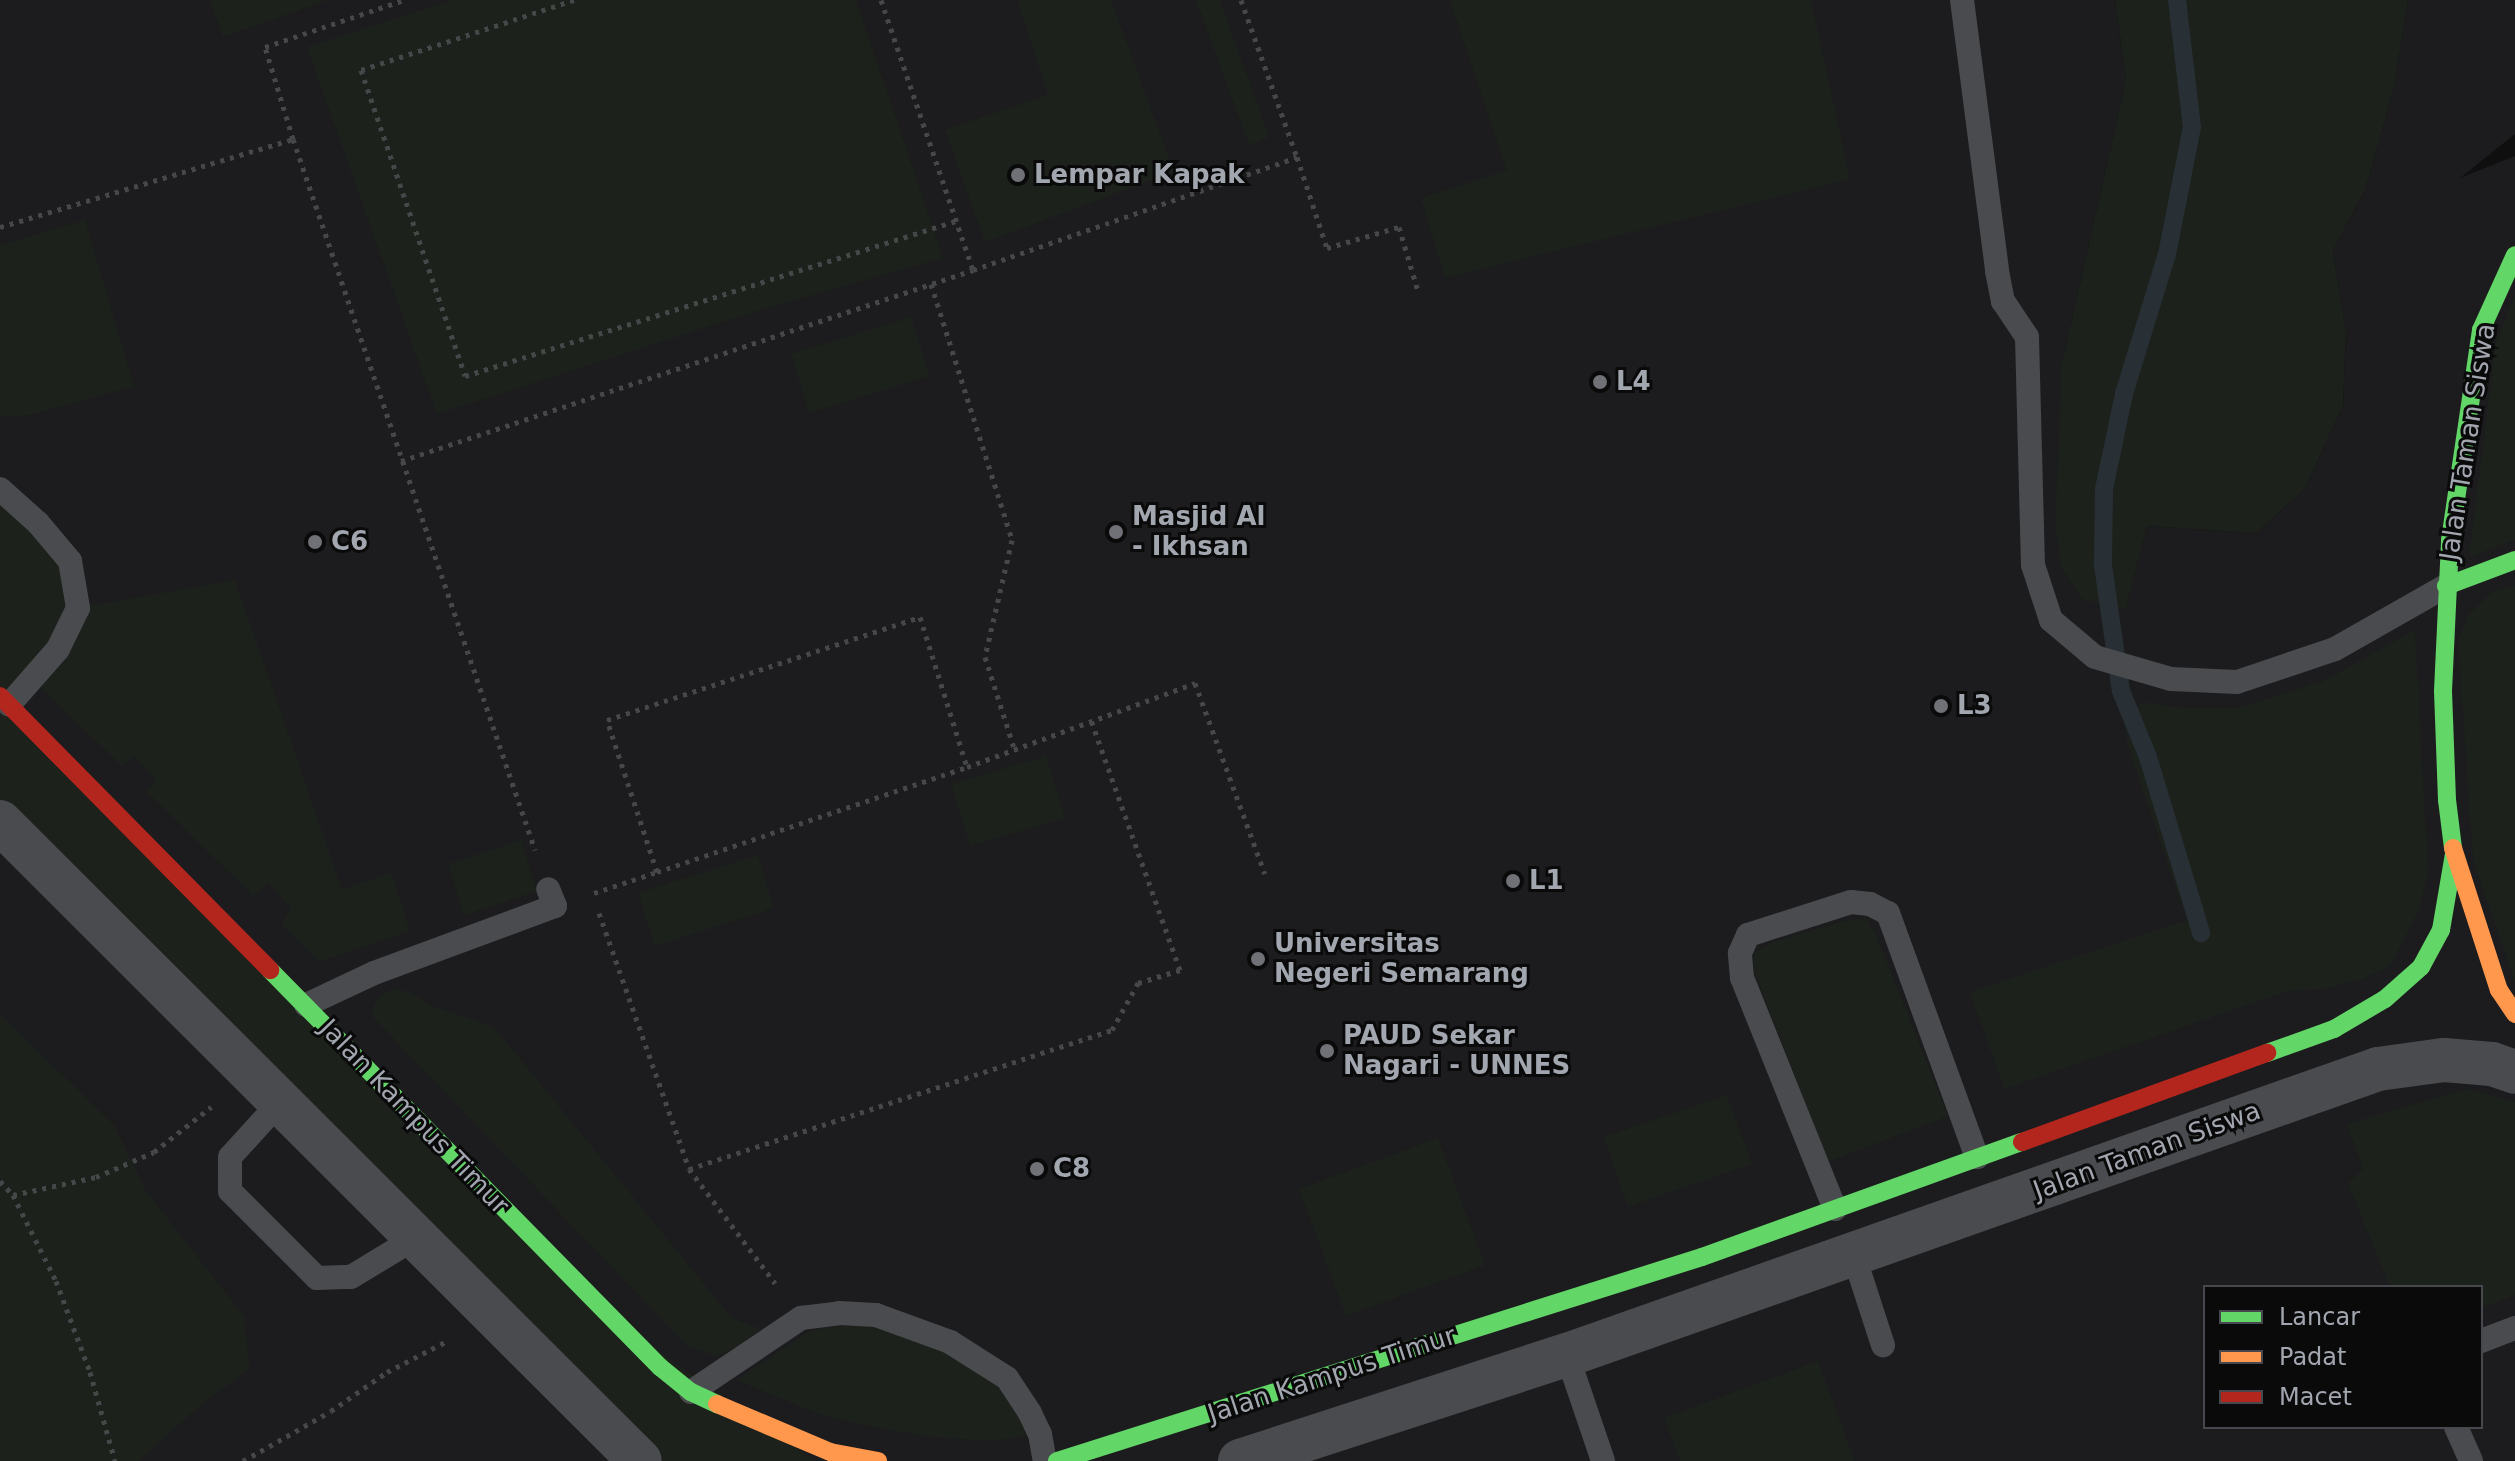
<!DOCTYPE html>
<style>
body{margin:0}
#map{position:relative;width:2515px;height:1461px;overflow:hidden;background:#0f0f10;font-family:"DejaVu Sans",sans-serif}
div>[style]{position:absolute}
.built>*{inset:0;background:#1c1c1e}
.green>*{inset:0;background:#1c211c}
.stream>*{height:18px;margin:-9px;padding:0 9px;transform-origin:9px;border-radius:9px;background:#293035}
.path>*{height:5px;margin-top:-2.5px;transform-origin:0;background:repeating-linear-gradient(90deg,#454749 0 4px,transparent 0 10px)}
.lane>*{height:24px;margin:-12px;padding:0 12px;transform-origin:12px;border-radius:12px;background:#4a4b4e}
.street>*{height:44px;margin:-22px;padding:0 22px;transform-origin:22px;border-radius:22px;background:#4a4b4e}
.fast>*{height:18px;margin:-9px;padding:0 9px;transform-origin:9px;border-radius:9px;background:#63d668}
.slow>*{height:18px;margin:-9px;padding:0 9px;transform-origin:9px;border-radius:9px;background:#ff974d}
.jam>*{height:18px;margin:-9px;padding:0 9px;transform-origin:9px;border-radius:9px;background:#b3261e}
.dots>*{width:22px;height:22px;translate:-50% -50%;box-sizing:border-box;border:4px solid #0a0a0b;border-radius:50%}
span{translate:-50% -50%;white-space:nowrap;text-align:center;line-height:1.15;-webkit-text-stroke:6px #0a0a0b;paint-order:stroke}
.poi-label{font-size:26px;color:#a2a6af;font-weight:700}
.left{translate:0 -50%;text-align:left}
.street-label{font-size:26px;color:#a2a6af}
.legend{position:absolute;left:2203px;top:1285px;width:280px;height:144px;box-sizing:border-box;background:#0a0a0b;border:2px solid #47484d;margin:0;padding:10px 14px;list-style:none;font-size:24px;color:#a2a6af}
.legend li{display:flex;align-items:center;gap:16px;height:40px}
.legend b{width:40px;border:2px solid #47484d}
</style>
<div id="map">
<div class="built">
<div style="clip-path:polygon(evenodd,0 0,2115px 0,2126px 80px,2062px 363px,2126px 609px,2147px 526px,2256px 533px,2304px 490px,2343px 406px,2346px 331px,2333px 251px,2366px 188px,2395px 83px,2408px 0,2515px 0,2515px 134px,2460px 178px,2515px 156px,2515px 1461px,0 1461px,0 0,2205px 1287px,2481px 1287px,2481px 1427px,2205px 1427px,2205px 1287px)"></div>
</div>
<div class="green">
<div style="clip-path:polygon(210px 0,328px 0,223px 37px)"></div>
<div style="clip-path:polygon(453px 0,856px 0,943px 258px,760px 310px,437px 414px,307px 47px)"></div>
<div style="clip-path:polygon(1017px 0,1111px 0,1174px 172px,985px 242px,945px 130px,1048px 95px)"></div>
<div style="clip-path:polygon(1196px 0,1220px 0,1269px 137px,1249px 145px)"></div>
<div style="clip-path:polygon(1450px 0,1811px 0,1850px 179px,1445px 278px,1421px 198px,1507px 170px)"></div>
<div style="clip-path:polygon(2115px 0,2408px 0,2395px 83px,2366px 188px,2333px 251px,2346px 331px,2343px 406px,2304px 490px,2256px 533px,2147px 526px,2126px 609px,2082px 599px,2061px 566px,2055px 522px,2062px 363px,2126px 80px)"></div>
<div style="clip-path:polygon(85px 220px,134px 386px,31px 415px,0 417px,0 245px)"></div>
<div style="clip-path:polygon(2515px 295px,2515px 540px,2469px 557px,2496px 342px)"></div>
<div style="clip-path:polygon(911px 317px,930px 376px,809px 413px,791px 354px)"></div>
<div style="clip-path:polygon(0 489px,70px 561px,78px 608px,235px 580px,342px 889px,391px 873px,410px 931px,319px 962px,281px 924px,291px 909px,268px 883px,253px 896px,146px 791px,156px 780px,134px 756px,122px 766px,32px 679px,9px 704px,603px 1312px,815px 1461px,642px 1461px,0 822px)"></div>
<div style="clip-path:polygon(2515px 585px,2515px 983px,2473px 860px,2458px 640px,2468px 615px,2491px 593px)"></div>
<div style="clip-path:polygon(2415px 630px,2428px 872px,2420px 908px,2390px 966px,2362px 979px,2324px 989px,2288px 991px,2004px 1089px,1970px 992px,2187px 920px,2128px 746px,2124px 719px,2143px 702px,2183px 708px,2238px 708px,2324px 681px)"></div>
<div style="clip-path:polygon(1046px 756px,1065px 818px,970px 846px,951px 784px)"></div>
<div style="clip-path:polygon(521px 840px,537px 891px,464px 915px,448px 864px)"></div>
<div style="clip-path:polygon(758px 855px,774px 908px,655px 946px,638px 893px)"></div>
<div style="clip-path:polygon(1867px 919px,1877px 937px,1948px 1116px,1828px 1162px,1755px 973px,1753px 953px,1773px 942px,1848px 920px)"></div>
<div style="clip-path:polygon(392px 989px,410px 992px,430px 1005px,494px 1027px,732px 1318px,761px 1329px,736px 1347px,716px 1356px,687px 1346px,373px 1017px,374px 1006px,380px 996px)"></div>
<div style="clip-path:polygon(0 1014px,115px 1126px,146px 1191px,244px 1316px,250px 1369px,204px 1402px,139px 1461px,0 1461px)"></div>
<div style="clip-path:polygon(2466px 1089px,2515px 1102px,2515px 1295px,2481px 1308px,2481px 1287px,2390px 1287px,2348px 1183px,2363px 1169px,2347px 1124px)"></div>
<div style="clip-path:polygon(1727px 1095px,1752px 1164px,1628px 1207px,1604px 1137px)"></div>
<div style="clip-path:polygon(1438px 1138px,1485px 1265px,1346px 1316px,1299px 1189px)"></div>
<div style="clip-path:polygon(840px 1326px,876px 1326px,963px 1359px,1006px 1388px,1024px 1418px,1025px 1436px,990px 1441px,933px 1437px,884px 1429px,824px 1416px,736px 1380px,810px 1331px)"></div>
<div style="clip-path:polygon(1818px 1361px,1855px 1461px,1680px 1461px,1664px 1418px)"></div>
</div>
<div class="stream">
<div style="left:2177px;top:0;width:128px;rotate:83.3deg"></div>
<div style="left:2192px;top:127px;width:129px;rotate:101.1deg"></div>
<div style="left:2167px;top:254px;width:146px;rotate:107.1deg"></div>
<div style="left:2124px;top:394px;width:97px;rotate:101.9deg"></div>
<div style="left:2104px;top:489px;width:76px;rotate:90.8deg"></div>
<div style="left:2103px;top:565px;width:127px;rotate:81.9deg"></div>
<div style="left:2121px;top:691px;width:71px;rotate:67.8deg"></div>
<div style="left:2148px;top:757px;width:184px;rotate:73.2deg"></div>
</div>
<div class="path">
<div style="left:574px;top:0;width:224px;rotate:161.8deg"></div>
<div style="left:361px;top:70px;width:323px;rotate:71.2deg"></div>
<div style="left:465px;top:376px;width:515px;rotate:-17.52deg"></div>
<div style="left:881px;top:0;width:285px;rotate:71.2deg"></div>
<div style="left:1241px;top:0;width:167px;rotate:70.4deg"></div>
<div style="left:293px;top:139px;width:96px;rotate:-106.9deg"></div>
<div style="left:265px;top:47px;width:147px;rotate:-18.7deg"></div>
<div style="left:0;top:227px;width:306px;rotate:-16.7deg"></div>
<div style="left:293px;top:139px;width:751px;rotate:71.2deg"></div>
<div style="left:931px;top:284px;width:269px;rotate:72.4deg"></div>
<div style="left:1012px;top:540px;width:120px;rotate:103deg"></div>
<div style="left:985px;top:657px;width:96px;rotate:72.3deg"></div>
<div style="left:401px;top:461px;width:603px;rotate:-18.46deg"></div>
<div style="left:973px;top:270px;width:343px;rotate:-19.2deg"></div>
<div style="left:1297px;top:157px;width:96px;rotate:71.8deg"></div>
<div style="left:1327px;top:248px;width:75px;rotate:-16.3deg"></div>
<div style="left:1399px;top:227px;width:67px;rotate:73.5deg"></div>
<div style="left:657px;top:872px;width:327px;rotate:-18.7deg"></div>
<div style="left:967px;top:767px;width:243px;rotate:-20.2deg"></div>
<div style="left:1195px;top:683px;width:203px;rotate:69.9deg"></div>
<div style="left:594px;top:893px;width:66px;rotate:-18.4deg"></div>
<div style="left:657px;top:872px;width:160px;rotate:-108.2deg"></div>
<div style="left:607px;top:720px;width:330px;rotate:-18.2deg"></div>
<div style="left:920px;top:617px;width:157px;rotate:72.6deg"></div>
<div style="left:599px;top:913px;width:271px;rotate:70.6deg"></div>
<div style="left:689px;top:1169px;width:143px;rotate:53deg"></div>
<div style="left:689px;top:1169px;width:445px;rotate:-18.2deg"></div>
<div style="left:1112px;top:1030px;width:54px;rotate:-61deg"></div>
<div style="left:1138px;top:983px;width:44px;rotate:-17.2deg"></div>
<div style="left:1180px;top:970px;width:265px;rotate:-109.6deg"></div>
<div style="left:0;top:1181px;width:19px;rotate:47deg"></div>
<div style="left:13px;top:1195px;width:96px;rotate:63.4deg"></div>
<div style="left:56px;top:1281px;width:97px;rotate:69.5deg"></div>
<div style="left:90px;top:1372px;width:92px;rotate:74.3deg"></div>
<div style="left:13px;top:1195px;width:85px;rotate:-12.2deg"></div>
<div style="left:96px;top:1177px;width:63px;rotate:-23.3deg"></div>
<div style="left:154px;top:1152px;width:73px;rotate:-38.3deg"></div>
<div style="left:243px;top:1461px;width:101px;rotate:-29.6deg"></div>
<div style="left:331px;top:1411px;width:68px;rotate:-34.9deg"></div>
<div style="left:387px;top:1372px;width:65px;rotate:-27.3deg"></div>
</div>
<div class="lane">
<div style="left:1962px;top:0;width:273px;rotate:82.6deg"></div>
<div style="left:1997px;top:271px;width:31px;rotate:79deg"></div>
<div style="left:2003px;top:301px;width:43px;rotate:56.3deg"></div>
<div style="left:2027px;top:337px;width:228px;rotate:88.5deg"></div>
<div style="left:2033px;top:565px;width:58px;rotate:71.9deg"></div>
<div style="left:2051px;top:620px;width:57px;rotate:40.1deg"></div>
<div style="left:2095px;top:657px;width:79px;rotate:16.1deg"></div>
<div style="left:2171px;top:679px;width:66px;rotate:2.6deg"></div>
<div style="left:2237px;top:682px;width:103px;rotate:-18.6deg"></div>
<div style="left:2335px;top:649px;width:128px;rotate:-29.6deg"></div>
<div style="left:0;top:489px;width:51px;rotate:41.8deg"></div>
<div style="left:38px;top:523px;width:50px;rotate:49.9deg"></div>
<div style="left:70px;top:561px;width:48px;rotate:80.3deg"></div>
<div style="left:78px;top:608px;width:46px;rotate:116deg"></div>
<div style="left:58px;top:649px;width:74px;rotate:131.2deg"></div>
<div style="left:306px;top:1005px;width:75px;rotate:-25.2deg"></div>
<div style="left:374px;top:973px;width:193px;rotate:-20.3deg"></div>
<div style="left:555px;top:906px;width:18px;rotate:-112deg"></div>
<div style="left:280px;top:1102px;width:74px;rotate:132.3deg"></div>
<div style="left:230px;top:1157px;width:34px;rotate:90deg"></div>
<div style="left:230px;top:1191px;width:123px;rotate:45deg"></div>
<div style="left:317px;top:1278px;width:34px;rotate:-2deg"></div>
<div style="left:351px;top:1277px;width:77px;rotate:-31.2deg"></div>
<div style="left:1835px;top:1209px;width:249px;rotate:-111.9deg"></div>
<div style="left:1742px;top:978px;width:25px;rotate:-95deg"></div>
<div style="left:1740px;top:953px;width:20px;rotate:-66deg"></div>
<div style="left:1748px;top:935px;width:108px;rotate:-17.8deg"></div>
<div style="left:1851px;top:902px;width:19px;rotate:6deg"></div>
<div style="left:1870px;top:904px;width:20px;rotate:27deg"></div>
<div style="left:1888px;top:913px;width:260px;rotate:70deg"></div>
<div style="left:1854px;top:1256px;width:94px;rotate:72deg"></div>
<div style="left:2481px;top:1341px;width:36px;rotate:-21deg"></div>
<div style="left:1567px;top:1355px;width:112px;rotate:71.2deg"></div>
<div style="left:691px;top:1392px;width:133px;rotate:-33.9deg"></div>
<div style="left:801px;top:1318px;width:38px;rotate:-7deg"></div>
<div style="left:839px;top:1313px;width:37px;rotate:3deg"></div>
<div style="left:876px;top:1315px;width:79px;rotate:20deg"></div>
<div style="left:950px;top:1342px;width:67px;rotate:32.3deg"></div>
<div style="left:1007px;top:1378px;width:42px;rotate:56.7deg"></div>
<div style="left:1030px;top:1413px;width:23px;rotate:65deg"></div>
<div style="left:1040px;top:1434px;width:27px;rotate:80deg"></div>
<div style="left:2456px;top:1427px;width:37px;rotate:66deg"></div>
</div>
<div class="street">
<div style="left:0;top:822px;width:904px;rotate:44.96deg"></div>
<div style="left:1240px;top:1461px;width:344px;rotate:-18deg"></div>
<div style="left:1567px;top:1355px;width:860px;rotate:-19.43deg"></div>
<div style="left:2378px;top:1069px;width:67px;rotate:-7.8deg"></div>
<div style="left:2444px;top:1060px;width:48px;rotate:4.8deg"></div>
<div style="left:2492px;top:1064px;width:24px;rotate:19deg"></div>
</div>
<div class="fast">
<div style="left:2446px;top:586px;width:74px;rotate:-20.6deg"></div>
<div style="left:2453px;top:848px;width:48px;rotate:-97.1deg"></div>
<div style="left:2447px;top:800px;width:109px;rotate:-92.1deg"></div>
<div style="left:2443px;top:691px;width:151px;rotate:-87.3deg"></div>
<div style="left:2450px;top:540px;width:212px;rotate:-81.6deg"></div>
<div style="left:2481px;top:330px;width:82px;rotate:-65.6deg"></div>
<div style="left:270px;top:970px;width:557px;rotate:45.51deg"></div>
<div style="left:660px;top:1367px;width:40px;rotate:39deg"></div>
<div style="left:691px;top:1392px;width:29px;rotate:25deg"></div>
<div style="left:2267px;top:1053px;width:71px;rotate:-19.7deg"></div>
<div style="left:2334px;top:1029px;width:59px;rotate:-30.5deg"></div>
<div style="left:2385px;top:999px;width:48px;rotate:-41.6deg"></div>
<div style="left:2421px;top:967px;width:42px;rotate:-61.6deg"></div>
<div style="left:2441px;top:930px;width:77px;rotate:-80.3deg"></div>
<div style="left:1057px;top:1461px;width:676px;rotate:-17.55deg"></div>
<div style="left:1702px;top:1257px;width:340px;rotate:-19.8deg"></div>
</div>
<div class="slow">
<div style="left:2453px;top:848px;width:149px;rotate:72.1deg"></div>
<div style="left:2499px;top:990px;width:29px;rotate:56deg"></div>
<div style="left:717px;top:1404px;width:123px;rotate:23deg"></div>
<div style="left:830px;top:1452px;width:49px;rotate:10.6deg"></div>
</div>
<div class="jam">
<div style="left:0;top:696px;width:385px;rotate:45.4deg"></div>
<div style="left:2022px;top:1142px;width:261px;rotate:-20deg"></div>
</div>
<div class="dots">
<div style="left:1018px;top:175px;background:#6f7177"></div>
<div style="left:1600px;top:382px;background:#6f7177"></div>
<div style="left:1116px;top:532px;background:#6f7177"></div>
<div style="left:315px;top:542px;background:#6f7177"></div>
<div style="left:1941px;top:706px;background:#6f7177"></div>
<div style="left:1513px;top:881px;background:#6f7177"></div>
<div style="left:1258px;top:959px;background:#6f7177"></div>
<div style="left:1327px;top:1051px;background:#6f7177"></div>
<div style="left:1037px;top:1169px;background:#6f7177"></div>
</div>
<div class="poi-label">
<span class="left" style="left:1034px;top:175px">Lempar Kapak</span>
<span class="left" style="left:1616px;top:382px">L4</span>
<span class="left" style="left:1132px;top:532px">Masjid Al<br>- Ikhsan</span>
<span class="left" style="left:331px;top:542px">C6</span>
<span class="left" style="left:1957px;top:706px">L3</span>
<span class="left" style="left:1529px;top:881px">L1</span>
<span class="left" style="left:1274px;top:959px">Universitas<br>Negeri Semarang</span>
<span class="left" style="left:1343px;top:1051px">PAUD Sekar<br>Nagari - UNNES</span>
<span class="left" style="left:1053px;top:1169px">C8</span>
</div>
<div class="street-label">
<span style="left:2468px;top:442px;rotate:-81deg">Jalan Taman Siswa</span>
<span style="left:414px;top:1117px;rotate:46deg">Jalan Kampus Timur</span>
<span style="left:2147px;top:1151px;rotate:-20deg">Jalan Taman Siswa</span>
<span style="left:1332px;top:1375px;rotate:-18deg">Jalan Kampus Timur</span>
</div>
<ul class="legend">
<li><b style="height:10px;background:#63d668"></b>Lancar</li>
<li><b style="height:10px;background:#ff974d"></b>Padat</li>
<li><b style="height:10px;background:#b3261e"></b>Macet</li>
</ul>
</div>
